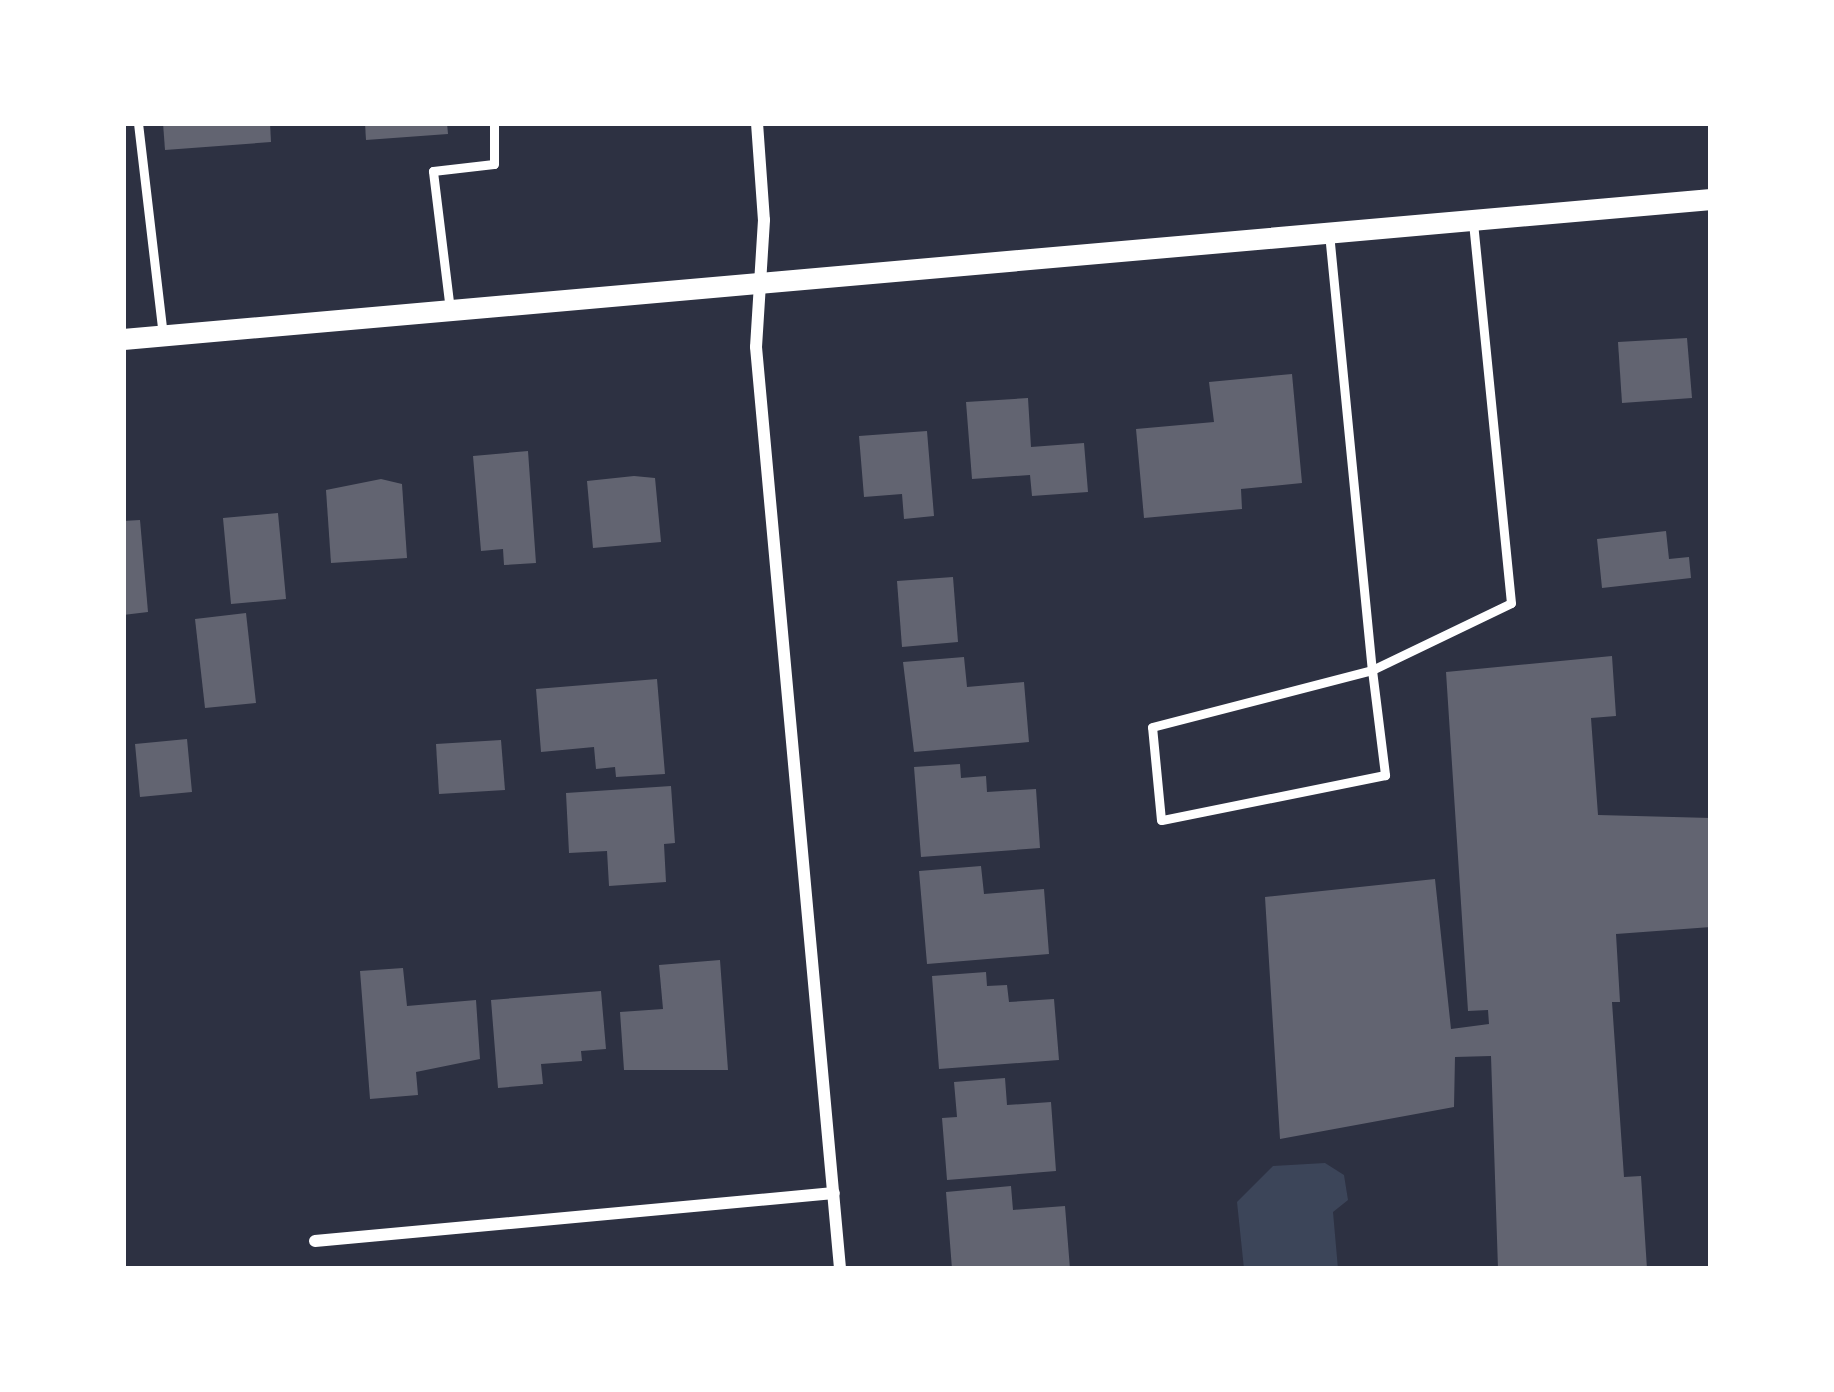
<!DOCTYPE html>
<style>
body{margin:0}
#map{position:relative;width:1834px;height:1392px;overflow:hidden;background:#2d3142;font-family:Overpass,sans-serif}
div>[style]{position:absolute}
.green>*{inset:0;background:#3c4559}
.building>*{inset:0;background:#626471}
.service>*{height:9px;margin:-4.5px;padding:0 4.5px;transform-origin:4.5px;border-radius:4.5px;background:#fff}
.minor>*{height:12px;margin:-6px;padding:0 6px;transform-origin:6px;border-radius:6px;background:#fff}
.tertiary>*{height:21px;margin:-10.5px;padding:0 10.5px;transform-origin:10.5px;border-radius:10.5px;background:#fff}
span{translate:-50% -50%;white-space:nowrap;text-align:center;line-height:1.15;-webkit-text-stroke:12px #fff;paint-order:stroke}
.frame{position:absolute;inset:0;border:126px solid #fff;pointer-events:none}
</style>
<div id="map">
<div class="green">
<div style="clip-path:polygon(1325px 1163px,1344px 1175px,1348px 1200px,1333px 1212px,1338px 1269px,1244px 1269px,1237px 1202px,1273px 1166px)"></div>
</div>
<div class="building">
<div style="clip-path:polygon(163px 123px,270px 123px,271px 142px,165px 150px)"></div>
<div style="clip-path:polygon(365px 123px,447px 123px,448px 134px,366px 140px)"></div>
<div style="clip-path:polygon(1687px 338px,1692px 398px,1622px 403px,1618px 342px)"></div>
<div style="clip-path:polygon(1292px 374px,1302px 483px,1241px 489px,1242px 509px,1144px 518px,1136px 429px,1214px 422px,1209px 382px)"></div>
<div style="clip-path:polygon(1028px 398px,1031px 447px,1084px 443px,1088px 492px,1032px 496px,1030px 475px,972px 479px,966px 402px)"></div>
<div style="clip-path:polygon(927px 431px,934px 516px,904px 519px,902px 494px,864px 497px,859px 436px)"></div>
<div style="clip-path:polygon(528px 451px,536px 563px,504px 565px,503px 549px,481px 551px,473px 456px)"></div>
<div style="clip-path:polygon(634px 476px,655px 478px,661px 542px,593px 548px,587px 481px)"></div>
<div style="clip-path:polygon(381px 479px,402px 484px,407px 558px,331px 563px,326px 490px)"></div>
<div style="clip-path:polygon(278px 513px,286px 599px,231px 604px,223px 518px)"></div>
<div style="clip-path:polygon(140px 520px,148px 612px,123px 615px,123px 521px)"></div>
<div style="clip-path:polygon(1666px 531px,1669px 559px,1689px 557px,1691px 578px,1602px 588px,1597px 539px)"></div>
<div style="clip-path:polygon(953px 577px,958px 642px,902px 647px,897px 581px)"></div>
<div style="clip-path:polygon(246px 613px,256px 703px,205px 708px,195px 619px)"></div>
<div style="clip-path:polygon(1612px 656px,1616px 716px,1591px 718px,1598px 815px,1711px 818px,1711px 927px,1616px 934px,1620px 1002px,1612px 1002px,1624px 1177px,1641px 1176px,1647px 1269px,1498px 1269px,1491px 1056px,1455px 1057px,1454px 1107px,1280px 1139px,1265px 897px,1435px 879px,1451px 1029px,1489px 1024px,1488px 1010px,1468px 1011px,1446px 672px)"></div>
<div style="clip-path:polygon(964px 657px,967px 687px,1024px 682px,1029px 742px,914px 752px,903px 662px)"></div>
<div style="clip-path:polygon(657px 679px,665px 774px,616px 777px,615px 767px,596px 769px,594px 747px,541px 752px,536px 689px)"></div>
<div style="clip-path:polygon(187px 739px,192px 792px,140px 797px,135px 744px)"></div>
<div style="clip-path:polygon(501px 740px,505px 790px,439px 794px,436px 744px)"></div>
<div style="clip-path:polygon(960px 764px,961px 778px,986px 776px,987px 792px,1036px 789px,1040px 848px,921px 857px,914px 767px)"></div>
<div style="clip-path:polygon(671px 786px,675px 843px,664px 844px,666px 882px,609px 886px,607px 851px,569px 853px,566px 793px)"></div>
<div style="clip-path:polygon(981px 866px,984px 894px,1044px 889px,1049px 954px,927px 964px,919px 871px)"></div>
<div style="clip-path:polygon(720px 960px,728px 1070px,624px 1070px,620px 1012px,663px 1009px,659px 965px)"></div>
<div style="clip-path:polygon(403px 968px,407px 1006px,476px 1000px,480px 1059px,416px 1072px,418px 1095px,370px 1099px,360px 971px)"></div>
<div style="clip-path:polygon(986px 972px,987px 986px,1007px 985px,1009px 1002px,1054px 999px,1059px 1060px,939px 1069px,932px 976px)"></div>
<div style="clip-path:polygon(601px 991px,606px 1049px,581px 1051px,582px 1061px,541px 1064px,543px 1084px,498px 1088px,491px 1000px)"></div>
<div style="clip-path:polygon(1005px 1078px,1007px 1105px,1051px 1102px,1056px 1171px,947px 1180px,942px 1118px,957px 1117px,954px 1082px)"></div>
<div style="clip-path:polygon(1011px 1186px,1013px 1210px,1065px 1206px,1070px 1269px,952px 1269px,946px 1192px)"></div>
</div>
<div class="service">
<div style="left:138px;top:123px;width:214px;rotate:83.3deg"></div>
<div style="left:1329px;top:233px;width:439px;rotate:84.4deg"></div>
<div style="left:1372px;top:670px;width:154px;rotate:-25.7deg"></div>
<div style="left:1511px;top:603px;width:385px;rotate:-95.7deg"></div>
<div style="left:450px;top:310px;width:140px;rotate:-97deg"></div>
<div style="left:433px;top:171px;width:61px;rotate:-6.5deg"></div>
<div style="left:494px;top:164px;width:41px;rotate:-90deg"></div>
<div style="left:1372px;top:670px;width:106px;rotate:82.9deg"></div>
<div style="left:1385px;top:775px;width:228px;rotate:168.6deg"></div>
<div style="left:1161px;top:820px;width:93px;rotate:-95.5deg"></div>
<div style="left:1152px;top:727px;width:227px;rotate:-14.5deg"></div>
</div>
<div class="minor">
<div style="left:757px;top:123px;width:97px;rotate:85.9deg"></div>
<div style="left:764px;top:220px;width:127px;rotate:93.6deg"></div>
<div style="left:756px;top:347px;width:926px;rotate:84.79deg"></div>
<div style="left:315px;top:1241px;width:521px;rotate:-5.28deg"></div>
</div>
<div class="tertiary">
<div style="left:123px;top:339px;width:1594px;rotate:-5.04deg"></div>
</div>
<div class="frame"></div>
</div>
